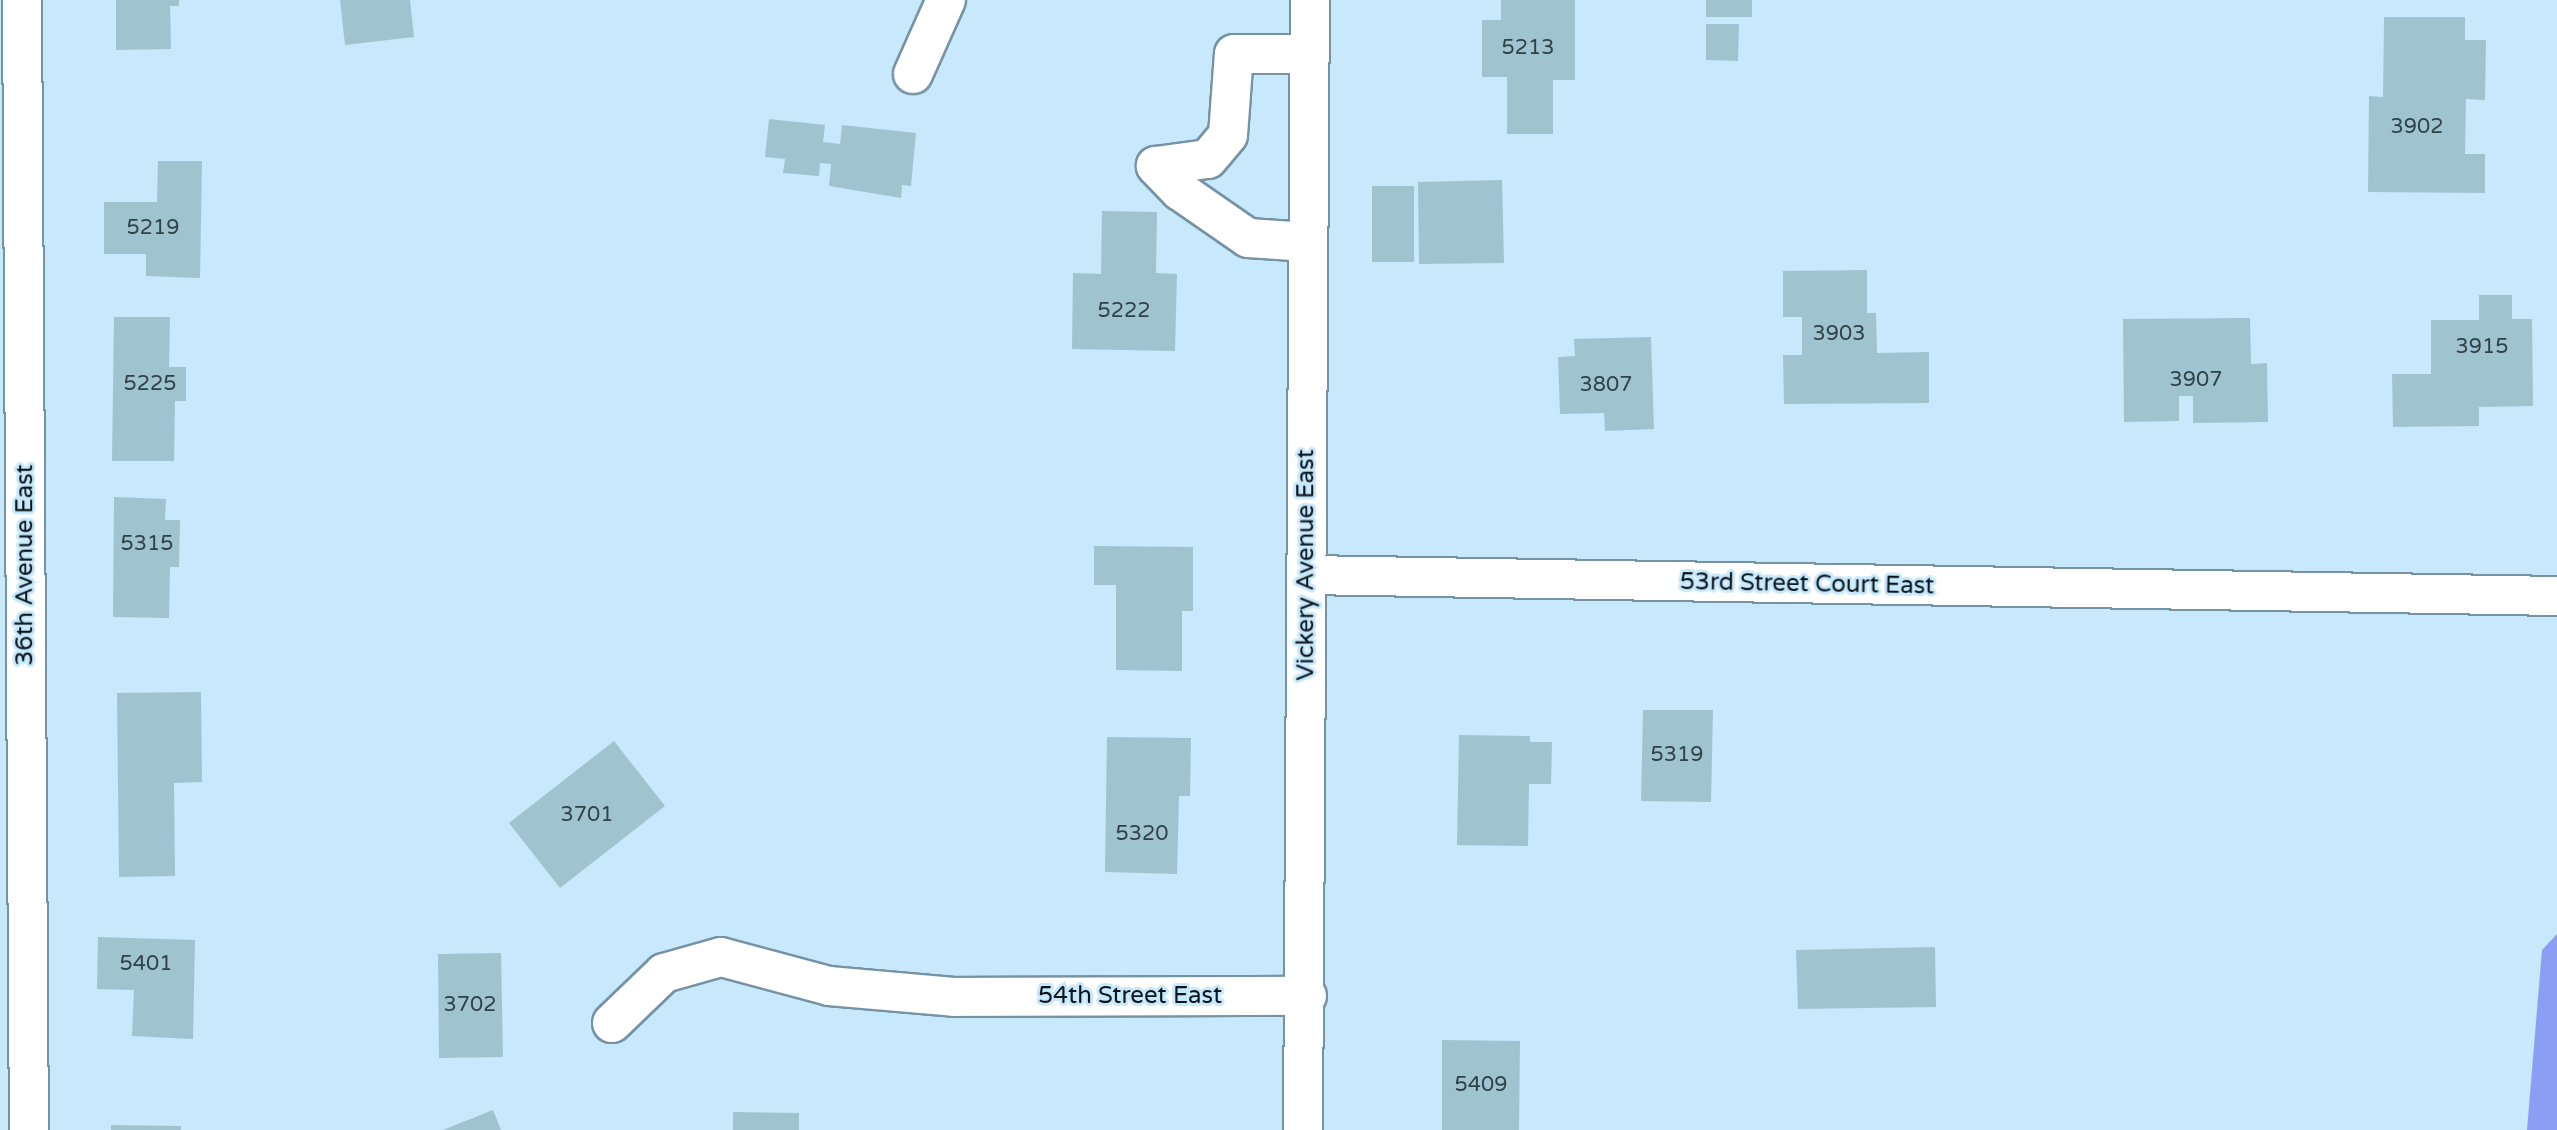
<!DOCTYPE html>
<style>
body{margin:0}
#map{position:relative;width:2557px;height:1130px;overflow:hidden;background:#c8e8fc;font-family:"Varela Round",sans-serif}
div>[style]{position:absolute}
.forest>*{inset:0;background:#8b9ef3}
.building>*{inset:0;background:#9fc4d0}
.roads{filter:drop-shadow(2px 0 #7693a6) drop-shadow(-2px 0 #7693a6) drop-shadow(0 2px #7693a6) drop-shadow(0 -2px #7693a6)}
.minor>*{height:38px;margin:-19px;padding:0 19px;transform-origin:19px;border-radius:19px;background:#fff}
span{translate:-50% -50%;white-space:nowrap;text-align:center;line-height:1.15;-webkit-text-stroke:6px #c8e8fc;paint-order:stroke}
.number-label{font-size:21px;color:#2f4149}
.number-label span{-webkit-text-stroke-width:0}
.street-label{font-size:24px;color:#0a151c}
</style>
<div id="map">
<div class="forest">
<div style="clip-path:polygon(2557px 934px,2557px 1130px,2527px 1130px,2542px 950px)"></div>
</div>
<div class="building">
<div style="clip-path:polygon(116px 0,179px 0,179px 6px,170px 6px,171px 49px,116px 50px)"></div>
<div style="clip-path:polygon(340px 0,410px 0,414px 37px,345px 45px)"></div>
<div style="clip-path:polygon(1501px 0,1575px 0,1575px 80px,1553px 80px,1553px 134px,1507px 134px,1507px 77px,1482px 77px,1482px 20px,1501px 20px)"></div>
<div style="clip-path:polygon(1706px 0,1752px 0,1752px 17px,1706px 17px)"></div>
<div style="clip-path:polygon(2384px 17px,2465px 17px,2465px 40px,2486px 40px,2485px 100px,2466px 99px,2465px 154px,2485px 154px,2485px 193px,2368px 192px,2369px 96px,2383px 97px)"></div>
<div style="clip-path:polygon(1706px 24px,1739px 24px,1738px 61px,1706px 60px)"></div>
<div style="clip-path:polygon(769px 119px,825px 125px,823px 142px,840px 144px,842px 125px,916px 133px,911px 186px,902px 185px,901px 198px,829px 186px,831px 164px,820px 163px,819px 176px,783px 173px,785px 159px,765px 157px)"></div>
<div style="clip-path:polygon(158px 161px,202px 161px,200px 278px,146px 276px,146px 254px,104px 254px,104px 202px,157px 202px)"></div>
<div style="clip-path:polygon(1502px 180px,1504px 263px,1419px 264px,1418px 182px)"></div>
<div style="clip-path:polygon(1372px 186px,1414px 186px,1414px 262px,1372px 262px)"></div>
<div style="clip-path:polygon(1102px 211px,1157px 212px,1156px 273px,1177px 274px,1175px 351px,1072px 349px,1073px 273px,1101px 274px)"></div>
<div style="clip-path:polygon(1867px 270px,1867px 313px,1876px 313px,1877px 353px,1929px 352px,1929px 403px,1784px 404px,1783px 355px,1802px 355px,1802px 317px,1783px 317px,1783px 271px)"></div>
<div style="clip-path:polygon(2479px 295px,2512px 295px,2512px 319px,2532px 319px,2533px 406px,2479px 407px,2479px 426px,2393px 427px,2392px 374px,2431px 374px,2431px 320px,2479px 320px)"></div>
<div style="clip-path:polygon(114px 317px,170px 317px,169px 367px,186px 367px,186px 401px,175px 401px,174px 461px,112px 461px)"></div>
<div style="clip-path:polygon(2250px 318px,2251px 364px,2267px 363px,2268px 422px,2193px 423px,2193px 396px,2179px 396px,2179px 421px,2124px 422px,2123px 319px)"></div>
<div style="clip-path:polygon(1651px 337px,1654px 429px,1605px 431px,1604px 413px,1560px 414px,1558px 357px,1575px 356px,1574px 339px)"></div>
<div style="clip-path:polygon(114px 497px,166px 499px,165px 520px,180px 520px,179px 567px,170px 567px,169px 618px,113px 617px)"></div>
<div style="clip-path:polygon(1094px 546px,1193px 547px,1193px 611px,1182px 611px,1182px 671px,1116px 670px,1116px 585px,1094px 585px)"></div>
<div style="clip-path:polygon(201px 692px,202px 782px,174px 783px,175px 876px,119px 877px,117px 693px)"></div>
<div style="clip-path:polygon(1643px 710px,1713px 710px,1711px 802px,1641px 801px)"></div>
<div style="clip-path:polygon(1459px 735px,1530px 736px,1530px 742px,1552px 742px,1551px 784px,1529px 784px,1528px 846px,1457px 845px)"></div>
<div style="clip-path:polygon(1107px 737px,1191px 738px,1190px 796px,1179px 796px,1177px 874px,1105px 872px)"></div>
<div style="clip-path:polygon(614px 741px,665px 806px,560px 888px,509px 823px)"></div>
<div style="clip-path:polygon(98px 937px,195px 940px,193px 1039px,132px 1036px,134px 990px,97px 989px)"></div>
<div style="clip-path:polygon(1935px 947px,1936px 1007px,1798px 1009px,1796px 950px)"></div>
<div style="clip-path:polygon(501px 953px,503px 1057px,439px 1058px,438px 954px)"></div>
<div style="clip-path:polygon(1442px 1040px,1520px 1041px,1519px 1130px,1442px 1130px)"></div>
<div style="clip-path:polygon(493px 1110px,501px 1130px,443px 1130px)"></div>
<div style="clip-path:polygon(733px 1112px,799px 1113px,799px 1130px,733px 1130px)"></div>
<div style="clip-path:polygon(111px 1125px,181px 1126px,181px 1130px,111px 1130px)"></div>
</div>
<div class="roads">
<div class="minor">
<div style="left:22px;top:0;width:1130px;rotate:89.65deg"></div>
<div style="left:913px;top:74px;width:81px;rotate:-66deg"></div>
<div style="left:1308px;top:242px;width:60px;rotate:-176.2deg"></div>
<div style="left:1248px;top:238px;width:83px;rotate:-145.3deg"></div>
<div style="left:1180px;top:191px;width:35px;rotate:-134deg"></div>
<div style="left:1156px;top:166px;width:52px;rotate:-7.7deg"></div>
<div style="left:1208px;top:159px;width:31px;rotate:-50deg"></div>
<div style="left:1228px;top:135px;width:81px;rotate:-85.8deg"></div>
<div style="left:1234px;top:54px;width:75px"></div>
<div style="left:1306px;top:575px;width:1251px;rotate:0.96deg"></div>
<div style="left:612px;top:1023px;width:72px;rotate:-43.9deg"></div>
<div style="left:664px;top:973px;width:59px;rotate:-15.7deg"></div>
<div style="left:721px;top:957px;width:112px;rotate:15deg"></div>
<div style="left:829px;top:986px;width:125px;rotate:5deg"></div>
<div style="left:954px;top:997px;width:353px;rotate:-0.2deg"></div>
<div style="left:1303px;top:1130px;width:1130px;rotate:-89.65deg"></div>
</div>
</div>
<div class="number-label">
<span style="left:1528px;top:48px">5213</span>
<span style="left:2417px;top:127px">3902</span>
<span style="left:153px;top:228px">5219</span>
<span style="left:1124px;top:311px">5222</span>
<span style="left:1839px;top:334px">3903</span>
<span style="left:2482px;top:347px">3915</span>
<span style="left:2196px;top:380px">3907</span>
<span style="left:150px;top:384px">5225</span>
<span style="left:1606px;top:385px">3807</span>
<span style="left:147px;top:544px">5315</span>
<span style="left:1677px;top:755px">5319</span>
<span style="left:587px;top:815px">3701</span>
<span style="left:1142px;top:834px">5320</span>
<span style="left:146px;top:964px">5401</span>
<span style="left:470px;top:1005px">3702</span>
<span style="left:1481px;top:1085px">5409</span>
</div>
<div class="street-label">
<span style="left:25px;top:565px;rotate:-90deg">36th Avenue East</span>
<span style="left:1306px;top:565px;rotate:-90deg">Vickery Avenue East</span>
<span style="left:1807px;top:584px;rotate:1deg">53rd Street Court East</span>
<span style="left:1130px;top:996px">54th Street East</span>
</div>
</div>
